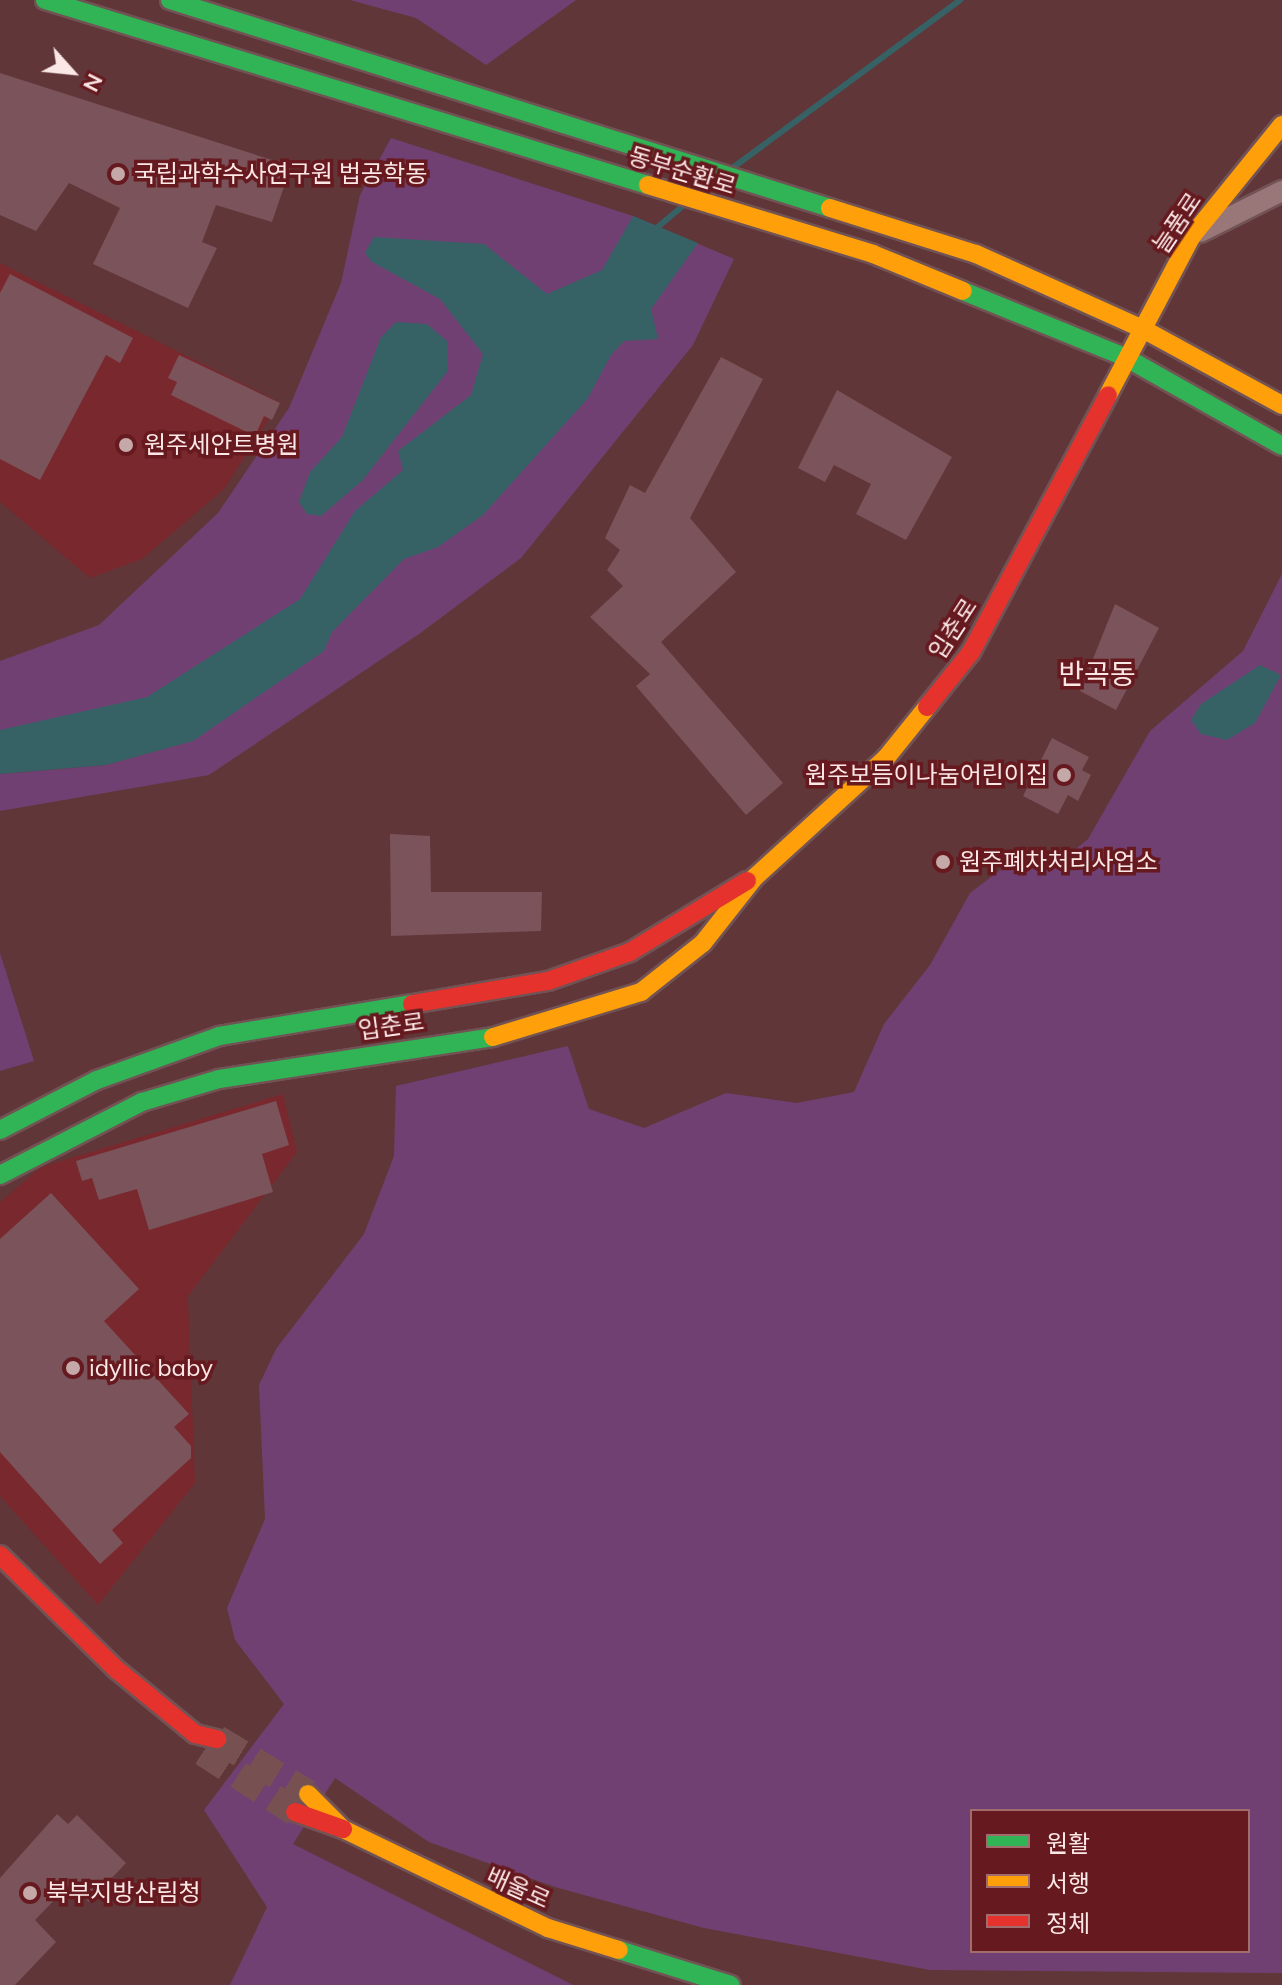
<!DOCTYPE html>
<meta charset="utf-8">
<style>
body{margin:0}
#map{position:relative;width:1282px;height:1985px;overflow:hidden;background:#603638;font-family:Mulish,"Noto Sans KR",sans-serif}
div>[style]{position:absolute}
.built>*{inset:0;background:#79292d}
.green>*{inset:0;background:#714073}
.water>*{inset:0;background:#366266}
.stream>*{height:6px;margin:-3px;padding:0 3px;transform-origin:3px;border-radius:3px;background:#366266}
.building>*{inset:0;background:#7a535b}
.secondary-tunnel>*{height:28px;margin-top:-14px;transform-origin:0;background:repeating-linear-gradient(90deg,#775152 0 28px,transparent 0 42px)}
.roads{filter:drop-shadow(2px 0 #725355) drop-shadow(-2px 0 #725355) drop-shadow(0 2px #725355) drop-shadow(0 -2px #725355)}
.street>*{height:20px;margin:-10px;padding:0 10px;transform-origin:10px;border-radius:10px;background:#997779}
.fast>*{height:18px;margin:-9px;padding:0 9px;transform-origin:9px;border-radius:9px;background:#30b455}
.slow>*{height:18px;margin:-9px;padding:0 9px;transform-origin:9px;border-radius:9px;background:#ff9f0a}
.jam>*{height:18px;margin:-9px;padding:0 9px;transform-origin:9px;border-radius:9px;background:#e5322d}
.dots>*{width:22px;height:22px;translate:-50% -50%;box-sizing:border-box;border:4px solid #66191e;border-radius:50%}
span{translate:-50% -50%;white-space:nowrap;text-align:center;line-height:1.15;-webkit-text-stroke:7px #66191e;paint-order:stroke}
.street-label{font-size:24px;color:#fbe7e6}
.poi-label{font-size:24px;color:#fbe7e6}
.left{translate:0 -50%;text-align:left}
.right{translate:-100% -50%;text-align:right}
.quarter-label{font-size:28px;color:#fbe7e6}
.legend{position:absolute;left:970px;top:1809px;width:280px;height:144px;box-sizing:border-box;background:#66191e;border:2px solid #a26b6e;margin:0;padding:10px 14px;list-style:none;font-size:24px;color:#fbe7e6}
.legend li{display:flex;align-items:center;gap:16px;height:40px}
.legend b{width:40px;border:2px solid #a26b6e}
.north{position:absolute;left:32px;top:32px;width:80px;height:80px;-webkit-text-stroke:6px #66191e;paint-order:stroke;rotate:117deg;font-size:22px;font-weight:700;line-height:32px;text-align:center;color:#fbe7e6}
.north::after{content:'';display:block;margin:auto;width:28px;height:36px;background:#fbe7e6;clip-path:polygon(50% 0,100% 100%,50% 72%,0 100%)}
</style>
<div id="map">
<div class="built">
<div style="clip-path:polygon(0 263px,279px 402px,225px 488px,142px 559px,90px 578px,0 502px)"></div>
<div style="clip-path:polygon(283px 1094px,297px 1152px,188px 1296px,195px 1483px,98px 1605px,0 1496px,0 1202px,41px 1167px)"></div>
</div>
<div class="green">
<div style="clip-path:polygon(350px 0,576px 0,486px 65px,416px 18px)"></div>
<div style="clip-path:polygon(391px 138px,633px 216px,734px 259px,693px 345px,521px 558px,419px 634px,209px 775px,0 811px,0 774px,106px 765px,184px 743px,50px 724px,0 730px,0 661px,99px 625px,218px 513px,289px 408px,341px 283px,360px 195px)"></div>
<div style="clip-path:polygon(evenodd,1282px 574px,1282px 1973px,930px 1970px,704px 1928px,555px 1887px,429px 1842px,335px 1778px,293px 1844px,573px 1985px,230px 1985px,267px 1907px,204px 1810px,284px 1704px,235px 1640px,227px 1608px,265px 1519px,259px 1385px,276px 1349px,364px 1234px,394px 1156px,396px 1086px,568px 1046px,589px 1109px,644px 1128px,726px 1093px,797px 1103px,854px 1092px,884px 1024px,930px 965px,970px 893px,1003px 868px,1056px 865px,1088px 839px,1150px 731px,1243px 651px,1282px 574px,972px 1811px,1248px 1811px,1248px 1951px,972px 1951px,972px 1811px)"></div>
<div style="clip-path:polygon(0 953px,34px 1061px,0 1071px)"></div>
</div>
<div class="water">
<div style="clip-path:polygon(633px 216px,698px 243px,651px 309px,658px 339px,624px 341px,611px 355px,588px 398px,483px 515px,438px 547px,404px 559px,332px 632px,324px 651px,193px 741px,106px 765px,0 774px,0 730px,147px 697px,300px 599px,355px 511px,403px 470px,398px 451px,471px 395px,483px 354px,440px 299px,372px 262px,365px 253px,374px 237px,484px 244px,547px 294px,602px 270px)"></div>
<div style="clip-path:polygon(396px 322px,427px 324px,448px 342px,447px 372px,362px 481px,321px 516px,307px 514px,299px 502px,310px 472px,342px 437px,381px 337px)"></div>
<div style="clip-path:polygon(1260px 665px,1281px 675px,1255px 723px,1227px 740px,1201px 734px,1191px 720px,1201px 704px)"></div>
</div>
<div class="stream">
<div style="left:731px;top:169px;width:285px;rotate:-36.4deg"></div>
<div style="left:653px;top:231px;width:40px;rotate:-40deg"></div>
</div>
<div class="building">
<div style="clip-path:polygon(0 73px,291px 166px,272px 222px,216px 205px,202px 242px,217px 248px,188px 308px,93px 264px,120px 208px,69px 183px,36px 231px,0 215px)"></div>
<div style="clip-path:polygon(10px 274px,133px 338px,120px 363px,106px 355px,40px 480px,0 459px,0 293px)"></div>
<div style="clip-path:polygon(179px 355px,280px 403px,272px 420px,264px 416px,255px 436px,171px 395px,177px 382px,168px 378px)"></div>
<div style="clip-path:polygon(721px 357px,763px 379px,690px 518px,736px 572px,661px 642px,783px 783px,746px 815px,636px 686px,650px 674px,590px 617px,623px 586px,607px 570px,620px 550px,605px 538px,630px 485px,645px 493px)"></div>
<div style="clip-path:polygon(837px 390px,952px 457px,906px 540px,856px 514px,871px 484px,834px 465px,825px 482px,798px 468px)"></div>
<div style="clip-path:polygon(1115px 604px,1159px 628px,1116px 710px,1080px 691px)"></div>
<div style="clip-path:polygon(1052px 738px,1089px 757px,1082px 770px,1091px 775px,1078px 801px,1068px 795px,1058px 814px,1023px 796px)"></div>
<div style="clip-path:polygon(390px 834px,430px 836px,431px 892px,542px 892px,541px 931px,391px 936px)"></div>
<div style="clip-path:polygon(276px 1101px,289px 1145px,262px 1154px,273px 1192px,149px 1230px,137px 1189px,99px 1200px,92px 1178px,82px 1181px,76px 1161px)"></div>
<div style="clip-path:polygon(51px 1193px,139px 1289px,104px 1321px,189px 1414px,174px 1427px,191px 1446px,191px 1458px,112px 1530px,123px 1543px,100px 1564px,0 1452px,0 1239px)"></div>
<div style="clip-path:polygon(57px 1814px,68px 1824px,77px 1815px,126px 1863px,89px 1902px,70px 1884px,35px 1920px,56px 1942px,15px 1985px,0 1985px,0 1878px)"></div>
</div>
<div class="secondary-tunnel">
<div style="left:217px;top:1739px;width:106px;rotate:31.1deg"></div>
<div style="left:203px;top:1752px;width:110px;rotate:33.1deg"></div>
</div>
<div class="roads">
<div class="street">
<div style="left:1200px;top:232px;width:92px;rotate:-26.6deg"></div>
</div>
<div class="fast">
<div style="left:45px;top:0;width:631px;rotate:17.06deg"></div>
<div style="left:170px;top:0;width:692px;rotate:17.49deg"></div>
<div style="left:963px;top:291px;width:175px;rotate:22.2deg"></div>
<div style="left:1125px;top:357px;width:180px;rotate:29.5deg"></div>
<div style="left:0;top:1130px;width:109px;rotate:-27.3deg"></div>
<div style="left:97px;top:1080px;width:130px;rotate:-19.8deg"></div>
<div style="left:219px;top:1036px;width:196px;rotate:-9.4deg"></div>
<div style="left:0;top:1175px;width:160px;rotate:-27.2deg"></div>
<div style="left:142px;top:1102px;width:80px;rotate:-16.6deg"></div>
<div style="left:219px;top:1079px;width:277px;rotate:-8.7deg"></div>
<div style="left:619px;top:1950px;width:117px;rotate:17.4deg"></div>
</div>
<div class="slow">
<div style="left:648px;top:185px;width:235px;rotate:17deg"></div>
<div style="left:873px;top:254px;width:97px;rotate:22.3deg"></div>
<div style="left:830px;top:208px;width:153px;rotate:17.5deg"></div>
<div style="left:976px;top:254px;width:181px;rotate:24.2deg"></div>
<div style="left:1141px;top:328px;width:161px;rotate:28.6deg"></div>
<div style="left:1108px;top:395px;width:180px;rotate:-62.2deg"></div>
<div style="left:1192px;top:236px;width:143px;rotate:-51deg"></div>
<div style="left:493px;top:1037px;width:155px;rotate:-16.9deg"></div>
<div style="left:641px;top:992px;width:79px;rotate:-38.3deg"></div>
<div style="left:703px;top:943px;width:84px;rotate:-51.8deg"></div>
<div style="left:755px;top:877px;width:177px;rotate:-42.3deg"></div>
<div style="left:886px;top:758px;width:65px;rotate:-51.2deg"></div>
<div style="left:308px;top:1794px;width:49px;rotate:45deg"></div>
<div style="left:343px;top:1829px;width:228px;rotate:25.8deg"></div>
<div style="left:548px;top:1928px;width:74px;rotate:17.2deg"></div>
</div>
<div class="jam">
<div style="left:927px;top:707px;width:70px;rotate:-51.3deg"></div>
<div style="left:971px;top:652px;width:291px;rotate:-61.9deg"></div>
<div style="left:412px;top:1004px;width:138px;rotate:-9.6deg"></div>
<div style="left:548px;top:981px;width:87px;rotate:-19.5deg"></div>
<div style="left:630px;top:952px;width:137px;rotate:-31.3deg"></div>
<div style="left:0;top:1555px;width:163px;rotate:44.5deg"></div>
<div style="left:116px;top:1669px;width:102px;rotate:39.4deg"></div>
<div style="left:195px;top:1734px;width:23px;rotate:13deg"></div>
<div style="left:295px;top:1812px;width:51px;rotate:19.5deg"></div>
</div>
</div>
<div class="dots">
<div style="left:118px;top:174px;background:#c5a9a9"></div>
<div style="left:126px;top:445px;background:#c5a9a9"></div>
<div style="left:1064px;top:775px;background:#c5a9a9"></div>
<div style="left:943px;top:862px;background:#c5a9a9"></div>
<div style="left:73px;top:1368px;background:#c5a9a9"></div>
<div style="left:30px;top:1893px;background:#c5a9a9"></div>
</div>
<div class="street-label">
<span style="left:682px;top:171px;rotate:17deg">동부순환로</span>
<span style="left:1177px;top:223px;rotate:-56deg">늘품로</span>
<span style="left:953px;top:629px;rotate:-57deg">입춘로</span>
<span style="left:391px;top:1026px;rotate:-8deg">입춘로</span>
<span style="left:518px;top:1888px;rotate:24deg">배울로</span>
</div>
<div class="poi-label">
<span class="left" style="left:134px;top:174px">국립과학수사연구원 법공학동</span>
<span class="left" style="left:144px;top:445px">원주세안트병원</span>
<span class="right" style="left:1048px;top:775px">원주보듬이나눔어린이집</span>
<span class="left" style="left:959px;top:862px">원주폐차처리사업소</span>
<span class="left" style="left:89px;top:1368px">idyllic baby</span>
<span class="left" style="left:46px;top:1893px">북부지방산림청</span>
</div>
<div class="quarter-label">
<span style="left:1097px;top:674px">반곡동</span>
</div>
<ul class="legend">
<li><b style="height:10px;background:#30b455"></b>원활</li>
<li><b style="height:10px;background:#ff9f0a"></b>서행</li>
<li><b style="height:10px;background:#e5322d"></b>정체</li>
</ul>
<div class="north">N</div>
</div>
